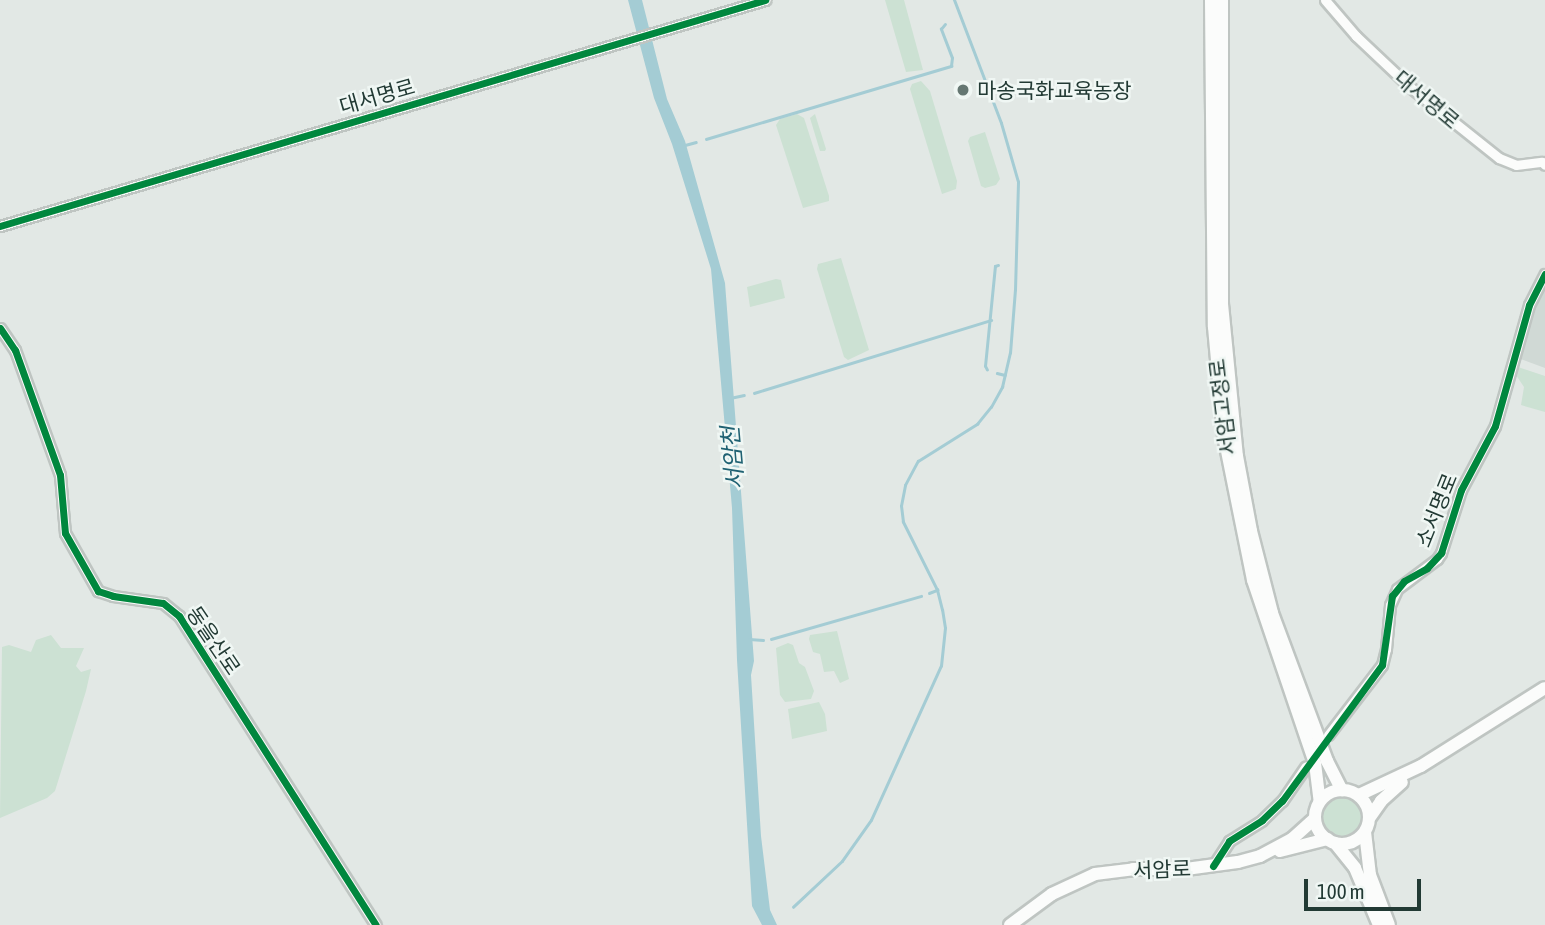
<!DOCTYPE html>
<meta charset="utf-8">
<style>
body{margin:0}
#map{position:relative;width:1545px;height:925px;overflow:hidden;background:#e2e8e5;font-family:"Asap Condensed","Noto Sans KR",sans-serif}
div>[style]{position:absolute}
.built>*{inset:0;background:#d0d9d5}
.green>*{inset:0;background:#cce1d3}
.round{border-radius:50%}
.water>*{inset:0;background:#a4ccd4}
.stream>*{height:2.5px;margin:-1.25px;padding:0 1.25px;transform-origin:1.25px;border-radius:1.25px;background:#a4ccd4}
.roads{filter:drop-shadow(2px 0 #bfc5c2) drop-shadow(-2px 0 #bfc5c2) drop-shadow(0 2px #bfc5c2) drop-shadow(0 -2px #bfc5c2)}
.street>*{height:9px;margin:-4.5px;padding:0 4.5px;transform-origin:4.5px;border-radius:4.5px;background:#fbfcfb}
.secondary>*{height:12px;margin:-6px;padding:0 6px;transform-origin:6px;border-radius:6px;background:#fbfcfb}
.secondary>.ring{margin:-6px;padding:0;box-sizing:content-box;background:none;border:12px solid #fbfcfb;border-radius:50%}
.cycleway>*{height:7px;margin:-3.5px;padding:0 3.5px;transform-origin:3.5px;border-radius:3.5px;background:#00873e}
.dots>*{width:19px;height:19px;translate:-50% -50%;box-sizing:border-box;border:4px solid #f0f7f4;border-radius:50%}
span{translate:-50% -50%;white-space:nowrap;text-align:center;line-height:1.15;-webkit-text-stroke:5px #f0f7f4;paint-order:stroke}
.poi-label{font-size:21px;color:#223a34}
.left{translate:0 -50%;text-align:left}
.street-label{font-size:21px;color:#223a34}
.water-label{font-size:23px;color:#1f6172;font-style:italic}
.scale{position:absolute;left:1304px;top:879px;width:117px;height:32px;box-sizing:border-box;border:4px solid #223a34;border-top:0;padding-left:9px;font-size:21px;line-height:24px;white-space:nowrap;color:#223a34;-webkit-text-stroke:5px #f0f7f4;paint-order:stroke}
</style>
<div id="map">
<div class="built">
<div style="clip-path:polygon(1545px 284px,1545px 368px,1518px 358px,1532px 310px)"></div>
</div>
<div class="green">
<div style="clip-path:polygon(885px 0,904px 0,923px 70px,906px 72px)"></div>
<div style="clip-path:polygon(921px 81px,930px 91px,957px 181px,956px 189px,942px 194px,910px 89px,912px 84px)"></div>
<div style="clip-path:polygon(797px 114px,804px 118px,829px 196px,829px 201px,803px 208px,776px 125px,780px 119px)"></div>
<div style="clip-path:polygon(815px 114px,826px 149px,825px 151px,820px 151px,810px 118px)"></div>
<div style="clip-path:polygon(985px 132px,1000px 179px,996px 185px,985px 188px,981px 186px,968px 141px,970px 137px)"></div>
<div style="clip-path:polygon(841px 258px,869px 350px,848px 360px,844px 357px,817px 269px,818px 264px)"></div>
<div style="clip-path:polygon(776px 279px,781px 280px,785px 298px,750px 307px,747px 287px)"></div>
<div style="clip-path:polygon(1518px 367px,1545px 376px,1545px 412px,1521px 405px,1524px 387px,1516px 375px)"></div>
<div style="clip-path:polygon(837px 631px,849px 679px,840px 683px,834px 671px,824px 672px,820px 654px,813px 652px,809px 639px,810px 635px)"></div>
<div style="clip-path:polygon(51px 635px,61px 648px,84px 648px,76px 666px,81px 672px,91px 669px,86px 691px,55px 791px,47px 798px,0 818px,2px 647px,9px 645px,31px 652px,36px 640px)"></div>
<div style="clip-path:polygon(788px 643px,793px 645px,799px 663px,805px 667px,814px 691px,811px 699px,785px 702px,780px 695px,776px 648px)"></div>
<div style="clip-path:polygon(819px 702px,825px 714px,827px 731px,792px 739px,788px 709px)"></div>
<div class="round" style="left:1322px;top:797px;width:40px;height:40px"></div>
</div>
<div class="water">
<div style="clip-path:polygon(628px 0,642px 0,667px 99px,685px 141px,725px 283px,754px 661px,751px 675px,761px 836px,770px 910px,777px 925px,762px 925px,752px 906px,737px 660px,732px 508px,711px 269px,672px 144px,654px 98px)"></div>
</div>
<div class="stream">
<div style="left:706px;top:139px;width:256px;rotate:-16.6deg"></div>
<div style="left:951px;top:66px;width:8px;rotate:-83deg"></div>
<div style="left:952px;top:58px;width:31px;rotate:-111deg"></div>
<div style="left:941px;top:29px;width:6px;rotate:-51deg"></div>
<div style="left:685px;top:145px;width:11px;rotate:-15deg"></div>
<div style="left:987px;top:370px;width:4px;rotate:-117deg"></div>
<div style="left:985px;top:366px;width:100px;rotate:-84.3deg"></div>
<div style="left:995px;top:266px;width:3px;rotate:-18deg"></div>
<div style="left:997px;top:373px;width:8px;rotate:14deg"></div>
<div style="left:754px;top:393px;width:248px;rotate:-17.1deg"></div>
<div style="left:730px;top:398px;width:14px;rotate:-12deg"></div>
<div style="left:929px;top:593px;width:9px;rotate:-21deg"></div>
<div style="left:749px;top:639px;width:14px;rotate:4deg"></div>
<div style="left:771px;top:639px;width:156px;rotate:-16deg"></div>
<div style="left:793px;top:907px;width:67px;rotate:-43.2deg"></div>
<div style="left:842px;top:861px;width:50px;rotate:-54.7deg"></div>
<div style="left:871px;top:820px;width:169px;rotate:-65.6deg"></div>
<div style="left:941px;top:666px;width:38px;rotate:-84deg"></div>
<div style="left:945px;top:628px;width:18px;rotate:-99deg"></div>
<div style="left:942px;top:610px;width:21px;rotate:-104deg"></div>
<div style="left:937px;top:590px;width:76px;rotate:-116.6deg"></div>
<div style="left:903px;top:522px;width:16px;rotate:-97deg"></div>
<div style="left:901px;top:506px;width:21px;rotate:-79deg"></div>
<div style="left:905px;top:485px;width:27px;rotate:-62deg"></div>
<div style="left:918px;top:461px;width:70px;rotate:-32.1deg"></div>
<div style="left:977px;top:424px;width:22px;rotate:-51deg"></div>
<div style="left:991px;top:407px;width:23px;rotate:-61deg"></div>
<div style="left:1002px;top:387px;width:35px;rotate:-77deg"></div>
<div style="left:1010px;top:353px;width:63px;rotate:-85.5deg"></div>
<div style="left:1015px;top:290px;width:108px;rotate:-88.4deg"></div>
<div style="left:1018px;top:182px;width:61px;rotate:-106.1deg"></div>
<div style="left:1001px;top:123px;width:132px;rotate:-110.9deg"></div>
</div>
<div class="roads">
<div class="street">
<div style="left:1325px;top:0;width:48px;rotate:49.3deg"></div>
<div style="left:1356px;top:36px;width:74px;rotate:43.4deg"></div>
<div style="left:1410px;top:87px;width:114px;rotate:38.6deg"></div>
<div style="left:1499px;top:158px;width:18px;rotate:22deg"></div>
<div style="left:1516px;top:165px;width:26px;rotate:-7deg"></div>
<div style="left:1542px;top:162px;width:4px;rotate:45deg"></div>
<div style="left:0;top:226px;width:798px;rotate:-16.46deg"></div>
<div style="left:0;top:328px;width:27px;rotate:56deg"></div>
<div style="left:15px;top:350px;width:133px;rotate:70.2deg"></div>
<div style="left:60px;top:475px;width:58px;rotate:85.1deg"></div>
<div style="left:65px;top:533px;width:67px;rotate:60.4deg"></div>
<div style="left:98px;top:591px;width:16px;rotate:18deg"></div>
<div style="left:113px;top:596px;width:50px;rotate:8deg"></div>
<div style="left:163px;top:603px;width:21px;rotate:39deg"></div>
<div style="left:179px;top:616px;width:366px;rotate:57.5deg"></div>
<div style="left:1328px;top:735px;width:88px;rotate:-52.4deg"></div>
<div style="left:1382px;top:665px;width:16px;rotate:-76deg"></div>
<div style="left:1386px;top:649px;width:44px;rotate:-84.8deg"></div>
<div style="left:1390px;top:605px;width:17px;rotate:-66deg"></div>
<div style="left:1397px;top:589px;width:50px;rotate:-36.9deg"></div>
<div style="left:1437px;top:559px;width:7px;rotate:-56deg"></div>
<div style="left:1441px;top:553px;width:66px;rotate:-72.4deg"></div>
<div style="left:1461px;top:490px;width:72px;rotate:-62deg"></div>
<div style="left:1495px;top:426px;width:126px;rotate:-74.3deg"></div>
<div style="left:1529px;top:305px;width:35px;rotate:-63deg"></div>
<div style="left:1213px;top:866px;width:30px;rotate:-57deg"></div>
<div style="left:1229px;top:841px;width:39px;rotate:-32deg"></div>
<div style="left:1262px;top:820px;width:28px;rotate:-44deg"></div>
<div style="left:1282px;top:801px;width:42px;rotate:-55.6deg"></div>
</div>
<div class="secondary">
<div style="left:1211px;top:0;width:327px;rotate:89.5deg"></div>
<div style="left:1214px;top:327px;width:109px;rotate:84.8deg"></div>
<div style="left:1224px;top:436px;width:147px;rotate:78.6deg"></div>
<div style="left:1253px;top:580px;width:193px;rotate:71.3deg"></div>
<div style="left:1315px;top:763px;width:38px;rotate:83deg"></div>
<div style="left:1222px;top:0;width:304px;rotate:90deg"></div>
<div style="left:1222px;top:304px;width:153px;rotate:84.4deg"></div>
<div style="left:1237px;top:456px;width:76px;rotate:79.4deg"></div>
<div style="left:1251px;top:531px;width:85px;rotate:75.6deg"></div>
<div style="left:1272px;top:613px;width:158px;rotate:69.6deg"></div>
<div style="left:1327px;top:761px;width:33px;rotate:63deg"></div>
<div class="ring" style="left:1315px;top:790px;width:42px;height:42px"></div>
<div style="left:1359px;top:795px;width:68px;rotate:-25.1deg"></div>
<div style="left:1421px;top:766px;width:146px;rotate:-32.2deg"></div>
<div style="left:1370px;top:817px;width:19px;rotate:-55deg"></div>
<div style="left:1381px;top:801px;width:28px;rotate:-42deg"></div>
<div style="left:1365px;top:832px;width:43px;rotate:83.4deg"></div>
<div style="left:1370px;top:875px;width:53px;rotate:69.2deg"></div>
<div style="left:1335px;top:843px;width:32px;rotate:51deg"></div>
<div style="left:1355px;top:868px;width:62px;rotate:67.2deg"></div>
<div style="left:1280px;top:851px;width:49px;rotate:-14.3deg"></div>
<div style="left:1010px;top:925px;width:52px;rotate:-36.4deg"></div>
<div style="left:1052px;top:894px;width:47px;rotate:-24.9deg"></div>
<div style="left:1095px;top:874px;width:38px;rotate:-7deg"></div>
<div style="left:1133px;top:869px;width:53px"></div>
<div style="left:1186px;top:869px;width:52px;rotate:-7.7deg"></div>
<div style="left:1238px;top:862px;width:23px;rotate:-15deg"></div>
<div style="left:1260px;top:856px;width:36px;rotate:-28deg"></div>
<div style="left:1292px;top:839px;width:31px;rotate:-42deg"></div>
</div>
</div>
<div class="cycleway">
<div style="left:0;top:226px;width:798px;rotate:-16.46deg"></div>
<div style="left:0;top:328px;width:27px;rotate:56deg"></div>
<div style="left:15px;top:350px;width:133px;rotate:70.2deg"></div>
<div style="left:60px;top:475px;width:58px;rotate:85.1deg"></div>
<div style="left:65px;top:533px;width:67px;rotate:60.4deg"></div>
<div style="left:98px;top:591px;width:16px;rotate:18deg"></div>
<div style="left:113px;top:596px;width:50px;rotate:8deg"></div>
<div style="left:163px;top:603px;width:21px;rotate:39deg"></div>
<div style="left:179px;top:616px;width:366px;rotate:57.5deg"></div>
<div style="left:1213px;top:866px;width:30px;rotate:-57deg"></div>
<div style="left:1229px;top:841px;width:39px;rotate:-32deg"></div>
<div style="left:1262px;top:820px;width:28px;rotate:-44deg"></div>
<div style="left:1282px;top:801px;width:169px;rotate:-53.7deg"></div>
<div style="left:1382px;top:665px;width:70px;rotate:-81.8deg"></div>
<div style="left:1392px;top:596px;width:19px;rotate:-51deg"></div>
<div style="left:1404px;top:581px;width:26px;rotate:-29deg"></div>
<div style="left:1427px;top:568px;width:21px;rotate:-47deg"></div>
<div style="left:1441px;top:553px;width:66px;rotate:-72.4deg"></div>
<div style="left:1461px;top:490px;width:72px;rotate:-62deg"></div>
<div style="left:1495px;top:426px;width:126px;rotate:-74.3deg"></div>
<div style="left:1529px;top:305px;width:35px;rotate:-63deg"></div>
</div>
<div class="dots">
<div style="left:963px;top:90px;background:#657772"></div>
</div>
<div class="poi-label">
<span class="left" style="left:977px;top:90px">마송국화교육농장</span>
</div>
<div class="street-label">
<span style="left:377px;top:96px;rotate:-16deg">대서명로</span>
<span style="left:1427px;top:99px;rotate:40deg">대서명로</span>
<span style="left:1222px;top:407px;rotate:-97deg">서암고정로</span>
<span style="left:1436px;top:510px;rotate:-68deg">소서명로</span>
<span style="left:214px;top:640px;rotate:56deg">동을산로</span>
<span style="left:1162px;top:869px;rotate:-2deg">서암로</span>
</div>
<div class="water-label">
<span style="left:733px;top:458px;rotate:-95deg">서암천</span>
</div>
<div class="scale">100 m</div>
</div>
